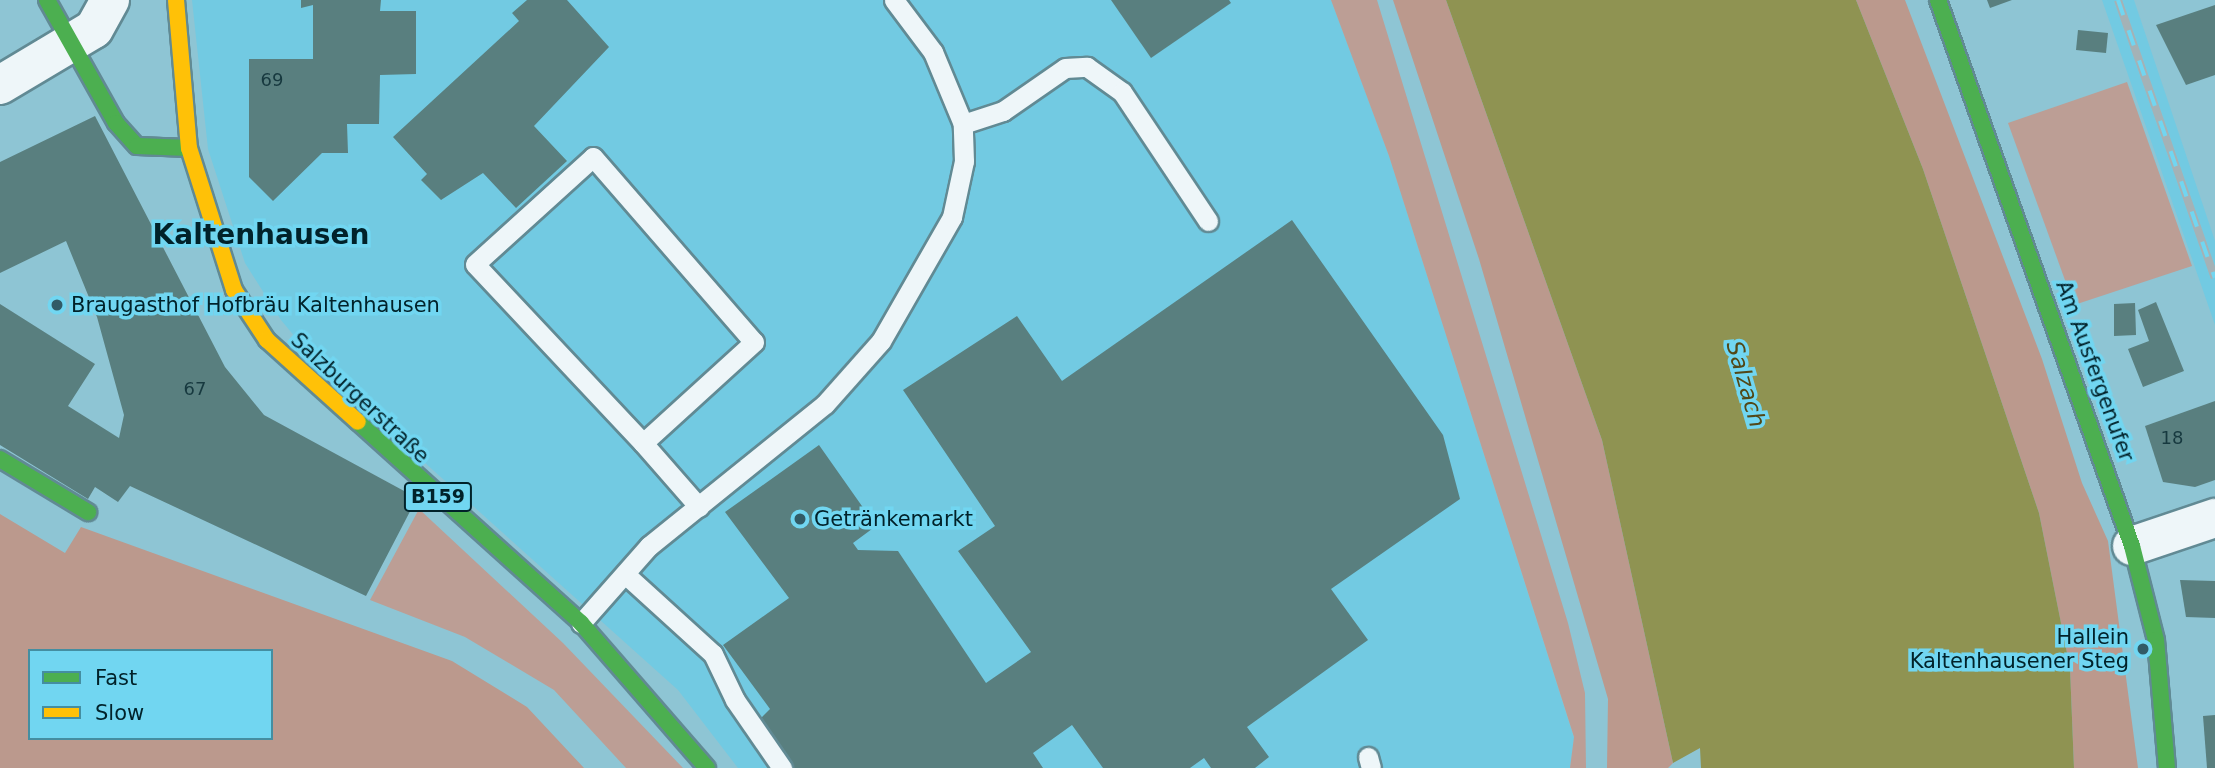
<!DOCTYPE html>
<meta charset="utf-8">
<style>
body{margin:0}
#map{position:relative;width:2215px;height:768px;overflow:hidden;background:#8ec5d4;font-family:"DejaVu Sans",sans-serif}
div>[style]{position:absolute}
.built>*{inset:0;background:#72cae2}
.green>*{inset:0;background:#bc9e95}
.forest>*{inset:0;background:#bb998d}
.water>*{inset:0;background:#8f9352}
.building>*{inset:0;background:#597f7f}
.roads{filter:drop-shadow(2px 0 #618a94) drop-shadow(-2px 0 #618a94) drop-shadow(0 2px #618a94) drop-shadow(0 -2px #618a94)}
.lane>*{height:19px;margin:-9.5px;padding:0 9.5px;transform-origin:9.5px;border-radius:9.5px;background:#eef6f9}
.street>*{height:38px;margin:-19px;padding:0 19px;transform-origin:19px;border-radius:19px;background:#eef6f9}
.fast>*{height:16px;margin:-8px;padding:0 8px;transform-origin:8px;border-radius:8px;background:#4caf50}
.slow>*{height:16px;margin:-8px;padding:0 8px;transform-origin:8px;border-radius:8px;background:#ffc107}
.rail>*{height:8px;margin-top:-4px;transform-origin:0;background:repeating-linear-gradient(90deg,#71d6f1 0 16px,#a4b2b6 0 32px);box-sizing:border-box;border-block:2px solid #a4b2b6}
.dots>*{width:19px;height:19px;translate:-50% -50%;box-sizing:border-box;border:4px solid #71d6f1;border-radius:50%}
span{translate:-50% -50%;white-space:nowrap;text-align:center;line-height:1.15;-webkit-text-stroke:7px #71d6f1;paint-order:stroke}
.number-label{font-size:18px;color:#17393f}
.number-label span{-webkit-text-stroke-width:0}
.shield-label span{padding:2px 5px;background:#71d6f1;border:2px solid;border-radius:5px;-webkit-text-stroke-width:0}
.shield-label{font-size:19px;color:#01222a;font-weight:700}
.poi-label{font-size:21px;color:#01222a}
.left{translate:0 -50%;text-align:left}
.right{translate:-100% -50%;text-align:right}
.street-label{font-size:21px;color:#01222a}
.water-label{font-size:23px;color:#524817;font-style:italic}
.district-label{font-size:28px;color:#01222a;font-weight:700}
.legend{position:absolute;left:28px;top:649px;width:245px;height:91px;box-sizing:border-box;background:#71d6f1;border:2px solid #448ea1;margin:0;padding:9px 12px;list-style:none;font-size:21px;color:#01222a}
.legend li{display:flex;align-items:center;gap:14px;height:35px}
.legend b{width:35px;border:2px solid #448ea1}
</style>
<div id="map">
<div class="built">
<div style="clip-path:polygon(192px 0,1331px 0,1389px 156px,1574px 738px,1570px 768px,738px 768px,678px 690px,326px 374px,281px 320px,245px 263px,208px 149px)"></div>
<div style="clip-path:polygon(2102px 0,2134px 0,2215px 241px,2215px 325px)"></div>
</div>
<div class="green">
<div style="clip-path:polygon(1331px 0,1377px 0,1568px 623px,1585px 693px,1586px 768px,1570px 768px,1574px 737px,1389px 156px)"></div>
<div style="clip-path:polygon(2127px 82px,2192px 266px,2074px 305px,2008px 123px)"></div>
<div style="clip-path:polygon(419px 509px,563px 643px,683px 768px,626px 768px,554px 690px,465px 637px,370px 600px)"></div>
</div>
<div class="forest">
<div style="clip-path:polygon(1393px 0,1446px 0,1602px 440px,1673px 763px,1668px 768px,1607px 768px,1608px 699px,1479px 259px)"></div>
<div style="clip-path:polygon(1856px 0,1905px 0,2042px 359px,2082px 483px,2108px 541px,2138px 768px,2074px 768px,2070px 668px,2039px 513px,1923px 169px)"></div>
<div style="clip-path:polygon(evenodd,0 514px,65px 553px,81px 527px,452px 661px,527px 707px,584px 768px,0 768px,0 514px,30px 651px,271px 651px,271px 738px,30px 738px,30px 651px)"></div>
</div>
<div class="water">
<div style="clip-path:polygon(1446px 0,1856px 0,1923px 169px,2039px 513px,2070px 668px,2074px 768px,1701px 768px,1700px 748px,1673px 763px,1602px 440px)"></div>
</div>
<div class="building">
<div style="clip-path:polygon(301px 0,381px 0,380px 11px,416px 11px,416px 74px,380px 75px,379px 124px,347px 124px,348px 153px,322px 153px,273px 201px,249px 177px,249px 59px,313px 59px,313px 5px,301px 8px)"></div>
<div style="clip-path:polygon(527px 0,567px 0,609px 47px,534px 126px,567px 161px,516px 208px,483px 173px,441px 200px,421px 180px,427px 174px,393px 137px,519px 21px,512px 13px)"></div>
<div style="clip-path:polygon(1111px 0,1229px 0,1231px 3px,1151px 58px)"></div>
<div style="clip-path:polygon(1987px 0,2012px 0,1990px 8px)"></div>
<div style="clip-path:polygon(2215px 5px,2215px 75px,2186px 85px,2156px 25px)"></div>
<div style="clip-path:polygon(2078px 30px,2108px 33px,2106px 53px,2076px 50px)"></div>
<div style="clip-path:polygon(95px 116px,225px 367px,264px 415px,417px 498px,366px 596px,130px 486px,118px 502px,95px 487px,88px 499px,0 445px,0 304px,95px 364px,68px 406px,119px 438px,124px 415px,97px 317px,66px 241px,0 273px,0 162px)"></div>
<div style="clip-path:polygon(1292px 220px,1443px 435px,1460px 499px,1331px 589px,1368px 640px,1247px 727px,1269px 757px,1255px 768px,1211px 768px,1204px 758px,1190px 768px,1103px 768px,1072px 725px,1033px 753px,1043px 768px,792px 768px,759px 720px,770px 709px,723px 645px,789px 598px,725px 512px,819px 445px,876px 526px,853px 543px,858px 550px,898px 551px,986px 683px,1031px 652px,958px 551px,995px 526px,903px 390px,1017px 316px,1062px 381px)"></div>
<div style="clip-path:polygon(2156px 302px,2184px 371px,2143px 387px,2128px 349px,2149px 341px,2138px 310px)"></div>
<div style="clip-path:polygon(2135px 303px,2136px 335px,2114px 336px,2114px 304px)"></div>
<div style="clip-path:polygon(2215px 401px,2215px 480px,2195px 487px,2163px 482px,2145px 426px)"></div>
<div style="clip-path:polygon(2180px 580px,2215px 581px,2215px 618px,2186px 617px)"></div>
<div style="clip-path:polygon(2215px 715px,2215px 768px,2207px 768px,2203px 716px)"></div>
</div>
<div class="roads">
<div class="lane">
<div style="left:963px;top:124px;width:42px;rotate:-18deg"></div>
<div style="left:1003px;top:111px;width:75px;rotate:-34.7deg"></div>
<div style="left:1065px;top:68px;width:22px;rotate:-3deg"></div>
<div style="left:1087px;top:67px;width:43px;rotate:35.5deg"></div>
<div style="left:1122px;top:92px;width:155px;rotate:56.3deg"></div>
<div style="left:643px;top:443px;width:245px;rotate:-133.2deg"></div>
<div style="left:475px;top:264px;width:159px;rotate:-42.2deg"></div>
<div style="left:593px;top:157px;width:245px;rotate:49deg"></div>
<div style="left:754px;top:342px;width:150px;rotate:137.7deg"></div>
<div style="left:643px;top:443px;width:85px;rotate:48.8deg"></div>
<div style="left:625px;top:574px;width:119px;rotate:42.3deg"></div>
<div style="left:713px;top:654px;width:51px;rotate:64.4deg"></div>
<div style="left:735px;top:700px;width:83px;rotate:55.3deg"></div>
<div style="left:581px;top:623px;width:103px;rotate:-48.6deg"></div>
<div style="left:649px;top:546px;width:226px;rotate:-38.9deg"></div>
<div style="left:825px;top:404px;width:84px;rotate:-48.4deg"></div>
<div style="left:881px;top:341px;width:143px;rotate:-60.2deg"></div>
<div style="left:952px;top:217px;width:57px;rotate:-77.9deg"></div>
<div style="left:964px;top:161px;width:37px;rotate:-92deg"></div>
<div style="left:963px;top:124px;width:78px;rotate:-112.6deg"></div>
<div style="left:933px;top:52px;width:65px;rotate:-126.9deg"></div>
<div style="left:1368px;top:757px;width:11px;rotate:75deg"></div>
</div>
<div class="street">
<div style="left:0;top:85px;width:109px;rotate:-30.8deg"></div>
<div style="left:94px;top:29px;width:33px;rotate:-61deg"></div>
<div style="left:2132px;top:546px;width:88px;rotate:-18.6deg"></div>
</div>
<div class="fast">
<div style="left:47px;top:0;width:141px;rotate:60.7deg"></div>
<div style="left:116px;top:123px;width:31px;rotate:48deg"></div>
<div style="left:137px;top:146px;width:52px;rotate:2.2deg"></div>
<div style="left:1938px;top:0;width:579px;rotate:70.44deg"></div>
<div style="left:2132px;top:546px;width:97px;rotate:75.7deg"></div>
<div style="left:2156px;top:640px;width:128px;rotate:85.1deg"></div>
<div style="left:358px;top:422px;width:300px;rotate:42deg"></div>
<div style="left:581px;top:623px;width:192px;rotate:49deg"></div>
<div style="left:0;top:459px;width:103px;rotate:31.1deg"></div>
</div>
<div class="slow">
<div style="left:176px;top:0;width:149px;rotate:85deg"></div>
<div style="left:189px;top:148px;width:149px;rotate:72.4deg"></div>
<div style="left:234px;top:290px;width:60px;rotate:56.6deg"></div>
<div style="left:267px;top:340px;width:122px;rotate:42deg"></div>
</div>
</div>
<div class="rail">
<div style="left:2118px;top:0;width:294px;rotate:70.8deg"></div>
</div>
<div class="dots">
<div style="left:57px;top:305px;background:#325b66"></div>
<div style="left:800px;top:519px;background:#325b66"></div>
<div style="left:2143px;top:649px;background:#325b66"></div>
</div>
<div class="number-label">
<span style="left:272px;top:80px">69</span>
<span style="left:195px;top:389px">67</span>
<span style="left:2172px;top:438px">18</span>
</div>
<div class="shield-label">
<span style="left:438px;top:497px">B159</span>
</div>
<div class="poi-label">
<span class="left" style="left:71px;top:305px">Braugasthof Hofbräu Kaltenhausen</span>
<span class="left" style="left:814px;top:519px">Getränkemarkt</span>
<span class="right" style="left:2129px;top:649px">Hallein<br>Kaltenhausener Steg</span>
</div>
<div class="street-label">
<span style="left:2095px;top:371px;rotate:70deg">Am Ausfergenufer</span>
<span style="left:360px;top:398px;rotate:43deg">Salzburgerstraße</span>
</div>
<div class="water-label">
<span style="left:1746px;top:384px;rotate:74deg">Salzach</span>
</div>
<div class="district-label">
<span style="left:261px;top:235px">Kaltenhausen</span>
</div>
<ul class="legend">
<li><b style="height:9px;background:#4caf50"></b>Fast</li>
<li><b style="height:9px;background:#ffc107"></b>Slow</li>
</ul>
</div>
